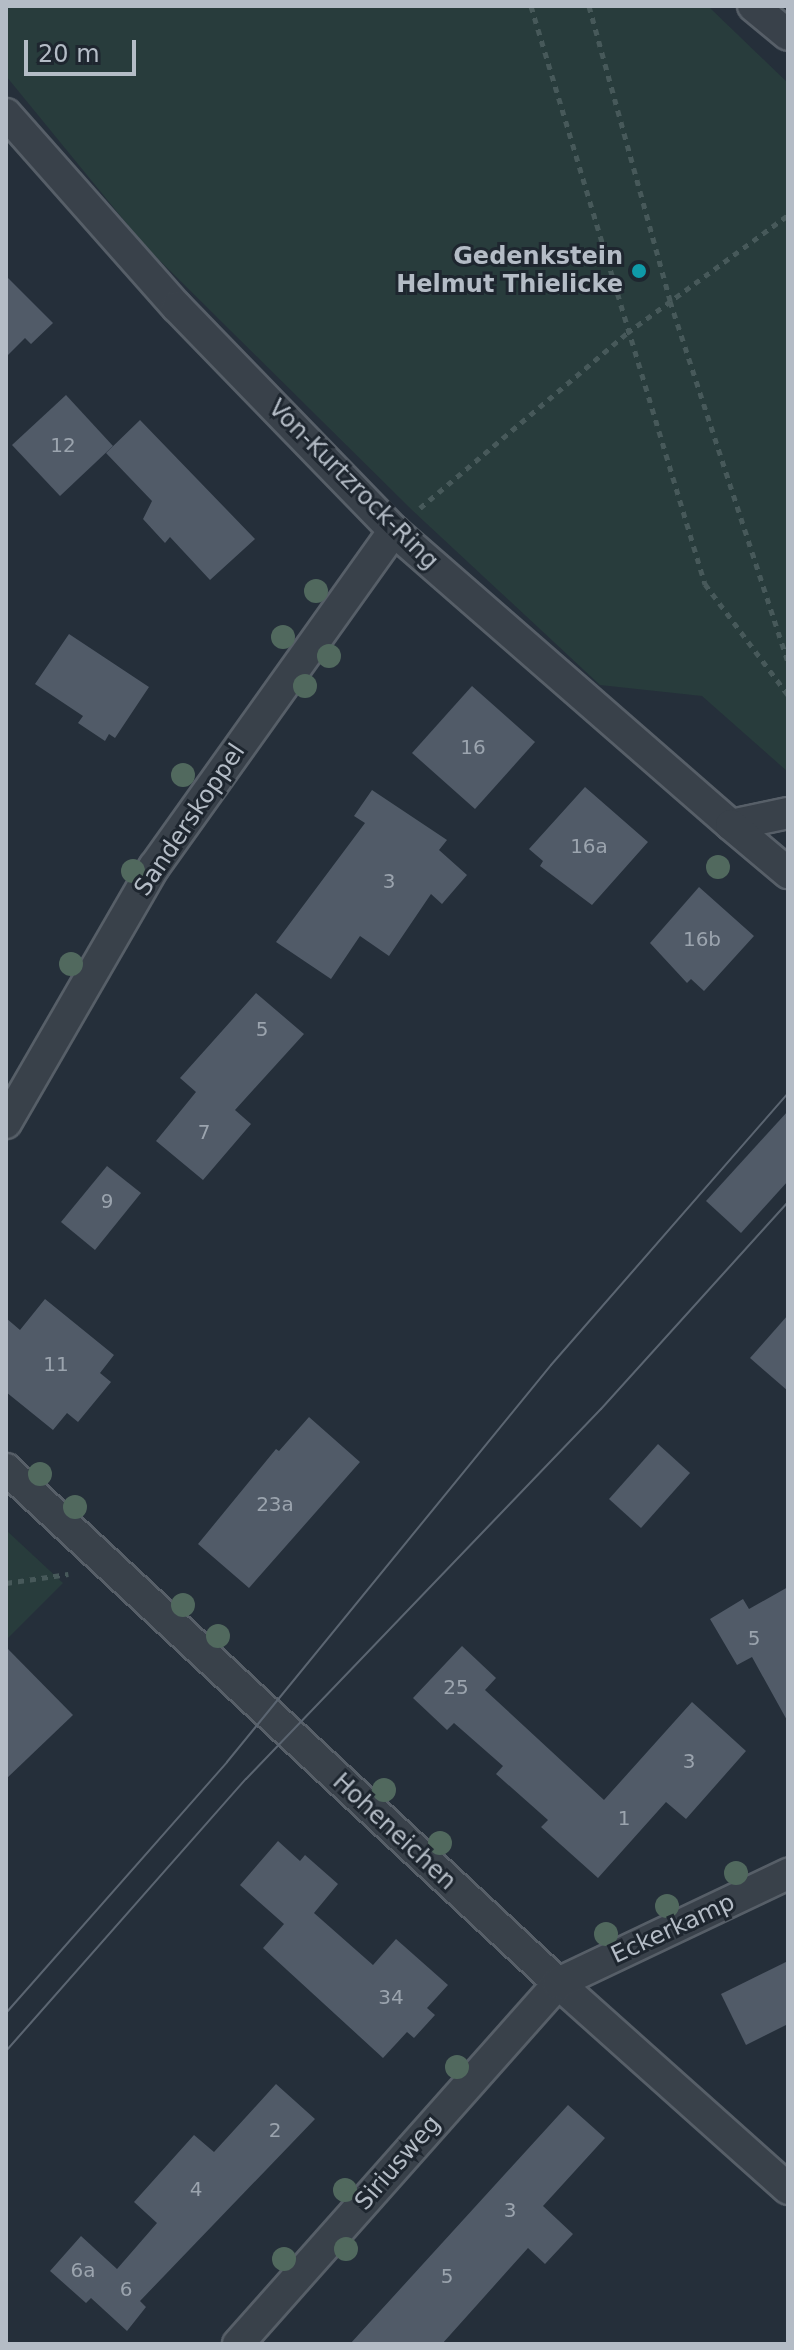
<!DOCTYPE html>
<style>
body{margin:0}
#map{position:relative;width:794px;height:2350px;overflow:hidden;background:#252f3a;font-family:"DejaVu Sans",sans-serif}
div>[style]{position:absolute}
.green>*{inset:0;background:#283c3c}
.building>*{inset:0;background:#515b68}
.path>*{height:5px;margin-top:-2.5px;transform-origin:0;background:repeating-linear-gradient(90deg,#47595a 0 6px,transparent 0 12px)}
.roads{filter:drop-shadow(2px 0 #575f68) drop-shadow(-2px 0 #575f68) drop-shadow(0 2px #575f68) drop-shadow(0 -2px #575f68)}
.minor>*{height:30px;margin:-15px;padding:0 15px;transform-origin:15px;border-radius:15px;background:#39414a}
.tram>*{height:2px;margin:-1px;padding:0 1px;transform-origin:1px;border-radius:1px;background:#5b6571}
.trees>*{width:24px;height:24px;margin:-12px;border-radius:50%;background:#51695e}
.dots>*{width:22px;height:22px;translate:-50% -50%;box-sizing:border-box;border:4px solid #1e262f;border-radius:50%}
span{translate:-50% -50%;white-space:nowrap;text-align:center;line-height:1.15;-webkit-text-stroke:6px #1e262f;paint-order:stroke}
.number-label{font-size:20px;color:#9ba4ae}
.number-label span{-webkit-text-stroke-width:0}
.poi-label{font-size:24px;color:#b4bcc6;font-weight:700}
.right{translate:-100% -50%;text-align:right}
.street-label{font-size:24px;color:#b4bcc6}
.frame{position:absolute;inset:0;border:8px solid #b4bcc6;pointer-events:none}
.scale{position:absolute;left:24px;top:40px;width:112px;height:36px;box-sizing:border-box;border:4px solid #b4bcc6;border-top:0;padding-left:10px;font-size:24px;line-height:28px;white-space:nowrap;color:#b4bcc6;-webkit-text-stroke:6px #1e262f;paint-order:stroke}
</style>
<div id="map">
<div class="green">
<div style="clip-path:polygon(6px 6px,708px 6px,788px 83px,788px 772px,702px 696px,600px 685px,412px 510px,145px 246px,6px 76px)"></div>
<div style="clip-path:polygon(6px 1530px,63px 1583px,6px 1640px)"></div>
</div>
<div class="building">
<div style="clip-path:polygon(6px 276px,53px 323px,31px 344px,25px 338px,6px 357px)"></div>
<div style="clip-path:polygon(66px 395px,113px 446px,60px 496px,12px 445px)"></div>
<div style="clip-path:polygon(140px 420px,255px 539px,210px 580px,170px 537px,165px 543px,143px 519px,152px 501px,106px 453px)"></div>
<div style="clip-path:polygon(69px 634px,149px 687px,115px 738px,109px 734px,105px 741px,78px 723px,83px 716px,35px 684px)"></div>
<div style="clip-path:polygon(472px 686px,535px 742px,475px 809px,412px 753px)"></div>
<div style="clip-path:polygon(585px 787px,648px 842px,592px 905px,540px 866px,543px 861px,529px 849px)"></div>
<div style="clip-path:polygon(372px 790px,447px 840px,439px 850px,467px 875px,442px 904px,431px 894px,389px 956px,360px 936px,331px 979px,276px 942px,365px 823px,354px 816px)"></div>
<div style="clip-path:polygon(699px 887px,754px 936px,704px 991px,691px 979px,687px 983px,650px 943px)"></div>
<div style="clip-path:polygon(256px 993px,304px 1034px,235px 1110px,251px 1124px,203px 1180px,156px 1141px,196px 1092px,180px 1078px)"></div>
<div style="clip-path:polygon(788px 1111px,788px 1181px,741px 1233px,706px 1201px)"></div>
<div style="clip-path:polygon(107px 1166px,141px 1193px,95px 1250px,61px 1222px)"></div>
<div style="clip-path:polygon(45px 1299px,114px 1355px,100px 1373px,111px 1382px,78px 1422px,67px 1413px,53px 1430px,6px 1392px,6px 1318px,20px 1330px)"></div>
<div style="clip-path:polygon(788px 1315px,788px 1391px,750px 1358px)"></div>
<div style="clip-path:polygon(309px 1417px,360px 1462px,249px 1588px,198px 1544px,276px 1449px,279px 1451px)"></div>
<div style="clip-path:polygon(658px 1444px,690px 1473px,641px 1528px,609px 1499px)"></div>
<div style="clip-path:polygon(788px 1587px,788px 1722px,752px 1657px,737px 1665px,710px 1619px,743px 1599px,749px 1609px)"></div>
<div style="clip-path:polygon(462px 1646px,496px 1678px,485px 1690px,604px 1800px,692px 1702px,746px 1751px,686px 1819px,666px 1802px,598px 1878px,541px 1827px,548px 1820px,496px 1774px,503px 1766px,454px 1723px,447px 1730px,413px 1698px)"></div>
<div style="clip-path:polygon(6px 1647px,73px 1715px,6px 1779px)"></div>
<div style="clip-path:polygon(278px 1841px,300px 1861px,305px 1855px,338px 1884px,314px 1913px,373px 1965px,396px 1939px,448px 1985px,427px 2008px,435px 2015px,414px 2038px,407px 2032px,383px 2058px,263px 1948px,284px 1924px,240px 1885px)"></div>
<div style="clip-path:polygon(788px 1961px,788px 2024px,746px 2045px,721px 1994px)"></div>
<div style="clip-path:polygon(276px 2084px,315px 2119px,140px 2301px,146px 2307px,127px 2331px,91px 2298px,86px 2303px,50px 2271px,81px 2236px,117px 2269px,157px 2223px,134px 2202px,194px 2135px,214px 2152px)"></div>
<div style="clip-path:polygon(568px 2105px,605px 2138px,543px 2206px,573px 2234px,545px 2264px,528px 2248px,442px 2344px,350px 2344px)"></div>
</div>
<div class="path">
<div style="left:531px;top:6px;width:604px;rotate:73.25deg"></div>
<div style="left:705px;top:584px;width:139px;rotate:53.2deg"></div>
<div style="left:589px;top:6px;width:306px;rotate:74.6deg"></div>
<div style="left:670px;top:301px;width:380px;rotate:71.9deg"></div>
<div style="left:420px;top:508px;width:271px;rotate:-40.2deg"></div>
<div style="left:627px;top:333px;width:200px;rotate:-36.2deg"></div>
<div style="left:6px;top:1583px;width:63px;rotate:-8.3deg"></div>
</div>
<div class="roads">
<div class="minor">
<div style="left:753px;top:6px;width:45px;rotate:39.6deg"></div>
<div style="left:6px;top:114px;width:258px;rotate:48.5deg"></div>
<div style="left:177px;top:307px;width:312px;rotate:45.9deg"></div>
<div style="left:394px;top:531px;width:447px;rotate:41.1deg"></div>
<div style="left:788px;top:813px;width:58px;rotate:168.1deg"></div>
<div style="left:731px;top:825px;width:75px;rotate:40.1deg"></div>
<div style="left:6px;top:1123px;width:296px;rotate:-60deg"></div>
<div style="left:154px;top:867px;width:413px;rotate:-54.5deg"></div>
<div style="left:6px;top:1469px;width:754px;rotate:42.96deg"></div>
<div style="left:558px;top:1983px;width:309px;rotate:41.8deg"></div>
<div style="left:238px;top:2344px;width:482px;rotate:-48.4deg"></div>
<div style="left:558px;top:1983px;width:255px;rotate:-25.4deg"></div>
</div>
</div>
<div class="tram">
<div style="left:6px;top:2013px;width:334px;rotate:-48.6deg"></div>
<div style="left:227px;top:1762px;width:512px;rotate:-50.78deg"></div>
<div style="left:551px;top:1365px;width:361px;rotate:-48.9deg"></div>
<div style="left:6px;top:2051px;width:363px;rotate:-48.6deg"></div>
<div style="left:246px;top:1779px;width:513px;rotate:-46.19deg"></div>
<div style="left:601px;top:1409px;width:279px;rotate:-47.9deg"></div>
</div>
<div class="trees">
<div style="left:316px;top:591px"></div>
<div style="left:283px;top:637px"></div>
<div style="left:329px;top:656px"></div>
<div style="left:305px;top:686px"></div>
<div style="left:183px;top:775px"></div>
<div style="left:718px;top:867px"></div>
<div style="left:133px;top:871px"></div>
<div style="left:71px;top:964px"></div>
<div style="left:40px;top:1474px"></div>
<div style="left:75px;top:1507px"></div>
<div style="left:183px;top:1605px"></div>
<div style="left:218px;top:1636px"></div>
<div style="left:384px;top:1790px"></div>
<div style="left:440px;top:1843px"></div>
<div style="left:736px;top:1873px"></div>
<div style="left:667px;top:1906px"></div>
<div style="left:606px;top:1934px"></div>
<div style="left:457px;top:2067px"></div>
<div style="left:345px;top:2190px"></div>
<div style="left:346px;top:2249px"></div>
<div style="left:284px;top:2259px"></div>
</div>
<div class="dots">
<div style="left:639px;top:271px;background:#0f9aa8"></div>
</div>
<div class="number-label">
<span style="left:63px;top:445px">12</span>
<span style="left:473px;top:747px">16</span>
<span style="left:589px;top:846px">16a</span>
<span style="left:389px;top:881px">3</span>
<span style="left:702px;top:939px">16b</span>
<span style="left:262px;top:1029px">5</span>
<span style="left:204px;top:1132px">7</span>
<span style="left:107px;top:1201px">9</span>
<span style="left:56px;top:1364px">11</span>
<span style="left:275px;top:1504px">23a</span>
<span style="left:754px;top:1638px">5</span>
<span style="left:456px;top:1687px">25</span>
<span style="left:689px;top:1761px">3</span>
<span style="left:624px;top:1818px">1</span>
<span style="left:391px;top:1997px">34</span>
<span style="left:275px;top:2130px">2</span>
<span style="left:196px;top:2189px">4</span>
<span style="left:510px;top:2210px">3</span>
<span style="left:83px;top:2270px">6a</span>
<span style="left:447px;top:2276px">5</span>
<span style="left:126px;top:2289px">6</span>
</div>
<div class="poi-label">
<span class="right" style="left:623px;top:271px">Gedenkstein<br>Helmut Thielicke</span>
</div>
<div class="street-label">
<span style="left:353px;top:485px;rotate:45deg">Von-Kurtzrock-Ring</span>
<span style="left:190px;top:820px;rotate:-56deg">Sanderskoppel</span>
<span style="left:394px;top:1832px;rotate:43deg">Hoheneichen</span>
<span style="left:673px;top:1929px;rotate:-25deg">Eckerkamp</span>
<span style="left:398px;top:2163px;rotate:-49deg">Siriusweg</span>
</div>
<div class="frame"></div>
<div class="scale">20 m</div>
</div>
